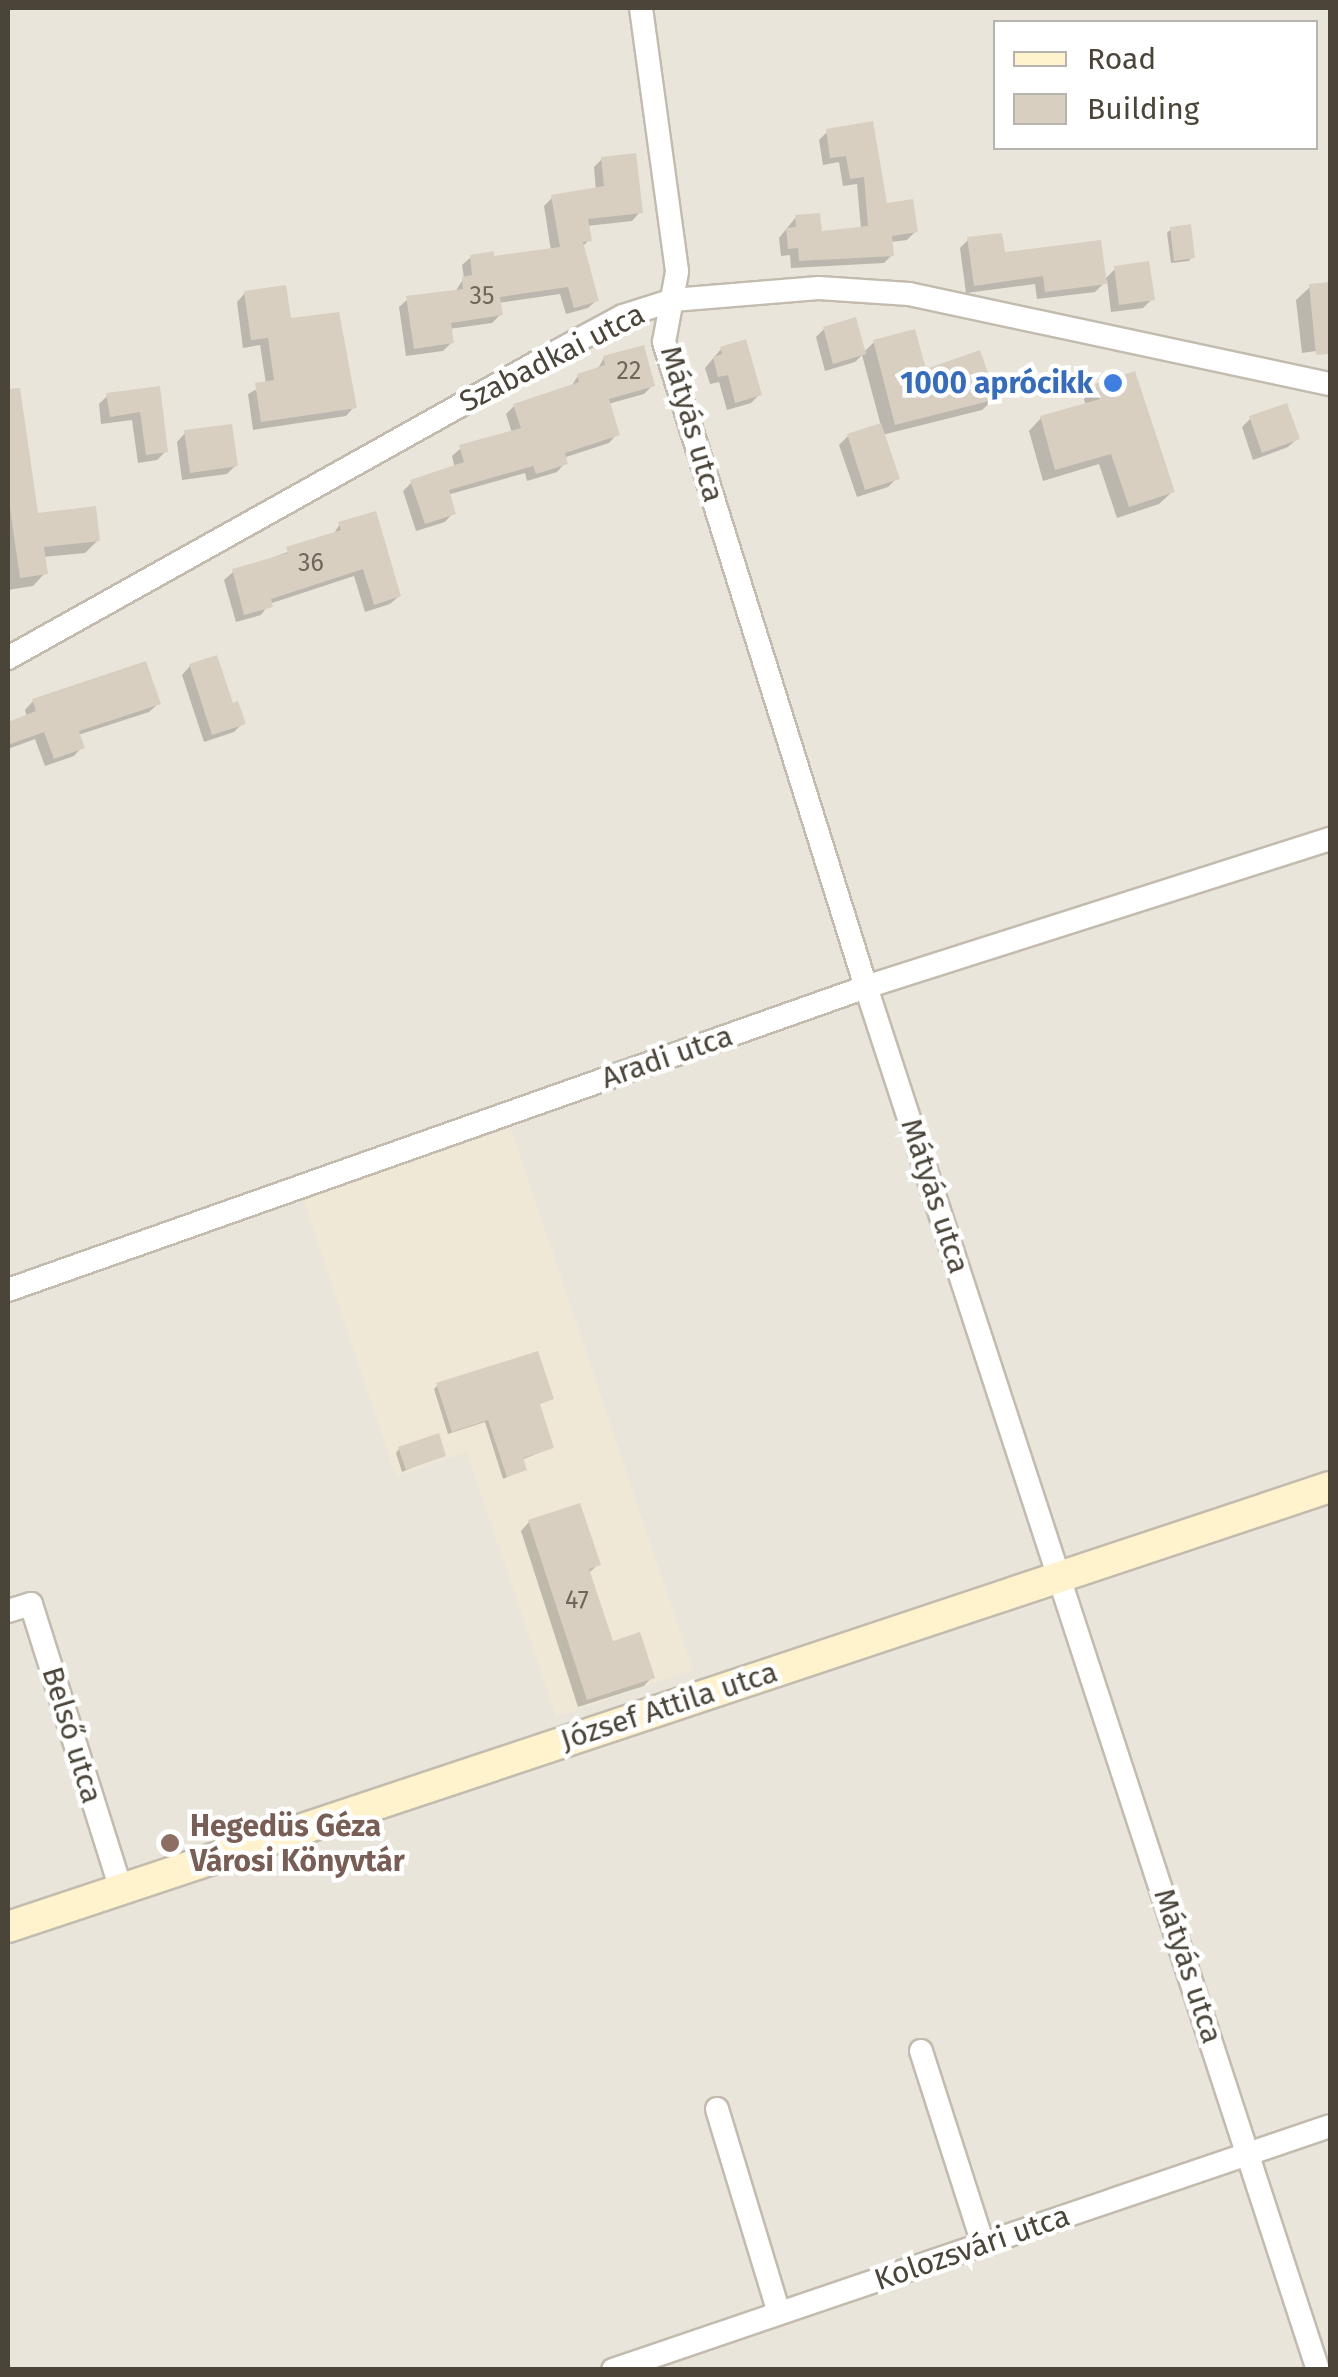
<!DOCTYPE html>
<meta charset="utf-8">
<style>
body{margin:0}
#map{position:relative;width:1338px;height:2377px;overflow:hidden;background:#f6f3ec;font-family:"Fira Sans",sans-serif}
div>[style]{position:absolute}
.residential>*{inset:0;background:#eae5da}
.education>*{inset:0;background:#efe8d6}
.shadow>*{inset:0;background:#0003}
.building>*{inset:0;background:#d8cfc1}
.roads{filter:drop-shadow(2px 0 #c2bbae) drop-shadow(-2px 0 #c2bbae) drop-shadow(0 2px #c2bbae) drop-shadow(0 -2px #c2bbae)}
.street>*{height:22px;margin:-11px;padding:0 11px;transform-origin:11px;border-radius:11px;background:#fff}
.secondary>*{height:30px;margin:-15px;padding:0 15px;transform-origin:15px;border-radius:15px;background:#fff3cd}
.dots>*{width:28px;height:28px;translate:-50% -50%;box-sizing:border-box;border:5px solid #fff;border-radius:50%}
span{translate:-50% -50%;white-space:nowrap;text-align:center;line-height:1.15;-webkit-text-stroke:9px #fff;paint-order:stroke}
.number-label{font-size:25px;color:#6e675b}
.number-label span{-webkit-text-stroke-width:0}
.street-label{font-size:30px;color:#4b4439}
.shop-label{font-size:30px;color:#366cbe;font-weight:700}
.right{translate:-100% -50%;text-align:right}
.education-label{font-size:30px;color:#785e54;font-weight:700}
.left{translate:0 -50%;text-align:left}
.frame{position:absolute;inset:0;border:10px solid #4b4439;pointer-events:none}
.legend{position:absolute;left:993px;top:20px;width:325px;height:130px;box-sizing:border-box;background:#fff;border:2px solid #b7b4b0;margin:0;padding:12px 18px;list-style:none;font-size:30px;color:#4b4439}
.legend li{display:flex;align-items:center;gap:20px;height:50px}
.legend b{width:50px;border:2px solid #b7b4b0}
</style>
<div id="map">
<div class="residential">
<div style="clip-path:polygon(evenodd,8px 8px,1330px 8px,1330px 2369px,8px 2369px,8px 8px,996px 22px,1316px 22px,1316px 148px,996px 148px,996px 22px)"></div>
</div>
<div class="education">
<div style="clip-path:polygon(511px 1128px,693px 1670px,556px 1717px,467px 1452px,396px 1476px,303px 1199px)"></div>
</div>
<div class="shadow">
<div style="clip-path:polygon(871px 124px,885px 206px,915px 232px,907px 240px,890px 242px,892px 255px,884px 263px,791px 268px,790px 255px,781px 256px,779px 238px,796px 217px,819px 234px,861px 229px,857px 184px,843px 186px,839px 162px,823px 165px,819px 140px,827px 132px)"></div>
<div style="clip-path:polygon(602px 159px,640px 212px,632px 221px,587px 226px,589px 240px,582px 247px,597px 300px,588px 308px,566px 314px,560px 294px,498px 303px,500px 315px,492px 323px,449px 329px,451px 343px,443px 351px,406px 356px,399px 307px,408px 299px,455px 292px,464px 278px,462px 265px,471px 257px,492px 259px,551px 251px,544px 206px,552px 198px,596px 190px,594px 167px)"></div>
<div style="clip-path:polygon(1171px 229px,1192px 257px,1189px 261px,1171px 263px,1167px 233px)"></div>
<div style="clip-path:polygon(968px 240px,1003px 255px,1104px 280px,1116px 268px,1152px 299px,1143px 308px,1111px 312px,1107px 280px,1095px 292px,1037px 299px,1035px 284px,966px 293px,960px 248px)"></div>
<div style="clip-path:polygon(1330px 284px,1330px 349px,1302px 353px,1296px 300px,1310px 287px)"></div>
<div style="clip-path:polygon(245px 293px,288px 320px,354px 407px,346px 416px,253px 430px,248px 394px,266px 384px,260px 345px,243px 348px,237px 302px)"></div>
<div style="clip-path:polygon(824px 329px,863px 353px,874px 342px,924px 372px,994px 399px,982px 410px,882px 435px,897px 478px,888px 487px,857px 497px,839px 445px,848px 436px,881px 426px,862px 355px,855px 362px,825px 371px,816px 337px)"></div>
<div style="clip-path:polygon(721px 349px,759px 395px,751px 403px,727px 410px,719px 382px,710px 384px,705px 368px)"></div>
<div style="clip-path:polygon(604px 358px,652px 386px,644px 394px,608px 404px,617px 434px,609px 443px,563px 458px,565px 463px,557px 472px,527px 481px,525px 473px,447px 495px,453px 513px,445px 522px,416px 531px,403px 491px,412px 482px,455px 468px,452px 456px,461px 448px,512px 433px,506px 414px,514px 406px,570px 388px,578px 376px,597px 370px)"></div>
<div style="clip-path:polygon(1097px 386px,1172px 492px,1159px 504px,1117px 518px,1099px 464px,1043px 481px,1029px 431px,1041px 418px,1086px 406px,1084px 399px)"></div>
<div style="clip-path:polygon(157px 389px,166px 451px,157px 460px,138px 463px,132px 420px,101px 424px,99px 404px,107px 396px)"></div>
<div style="clip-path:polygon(21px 415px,36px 515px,98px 540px,85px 553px,43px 557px,45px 573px,33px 586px,8px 590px,8px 417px)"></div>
<div style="clip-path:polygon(1251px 418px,1297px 439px,1288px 447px,1253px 460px,1242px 427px)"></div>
<div style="clip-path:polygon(185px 433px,236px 465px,227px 474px,182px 480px,177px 442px)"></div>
<div style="clip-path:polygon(340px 524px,399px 596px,390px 604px,365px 612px,354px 576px,269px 604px,261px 615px,236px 622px,224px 580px,233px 572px,332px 536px)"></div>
<div style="clip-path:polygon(190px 666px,243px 723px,234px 732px,204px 742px,182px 675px)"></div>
<div style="clip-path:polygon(33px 701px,158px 704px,149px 712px,78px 735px,82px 747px,74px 756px,45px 766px,35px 739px,8px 749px,8px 724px,27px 717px,25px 710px)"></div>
<div style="clip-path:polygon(438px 1385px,551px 1399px,538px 1405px,551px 1448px,521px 1460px,524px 1469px,503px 1479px,485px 1422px,448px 1434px,434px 1389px)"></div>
<div style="clip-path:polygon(399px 1449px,443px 1455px,402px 1472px,396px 1453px)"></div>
<div style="clip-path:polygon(529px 1522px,598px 1564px,588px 1574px,611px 1645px,652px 1677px,644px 1686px,578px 1707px,521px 1531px)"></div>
</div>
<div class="building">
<div style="clip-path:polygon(873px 121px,887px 203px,913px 199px,918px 232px,892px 236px,894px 256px,799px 261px,798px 248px,788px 249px,786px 228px,796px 227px,795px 215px,820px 213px,822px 231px,868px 226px,864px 177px,850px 179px,846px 156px,830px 158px,826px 129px)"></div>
<div style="clip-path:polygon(636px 153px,643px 213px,588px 219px,592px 241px,583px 242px,599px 301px,574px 308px,568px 287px,500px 297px,503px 315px,451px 323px,454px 343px,414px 349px,406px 296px,463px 289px,462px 277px,472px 275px,470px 255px,494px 251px,494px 256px,560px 247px,551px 195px,604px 186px,601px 157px)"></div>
<div style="clip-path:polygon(1191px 224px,1195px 258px,1174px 261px,1170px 227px)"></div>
<div style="clip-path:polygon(1002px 233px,1005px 252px,1101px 240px,1107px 284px,1045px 292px,1043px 276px,974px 286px,967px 237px)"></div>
<div style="clip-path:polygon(1149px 261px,1155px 300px,1119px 305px,1114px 266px)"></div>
<div style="clip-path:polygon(1330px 282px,1330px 354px,1316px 355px,1309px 284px)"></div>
<div style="clip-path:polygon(286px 285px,291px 318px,339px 312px,357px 408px,261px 422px,255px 383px,274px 380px,268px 338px,251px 340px,244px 291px)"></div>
<div style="clip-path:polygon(856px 317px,866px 354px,833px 364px,823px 327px)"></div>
<div style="clip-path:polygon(915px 329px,926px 369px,980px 350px,997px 399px,895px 425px,873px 340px)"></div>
<div style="clip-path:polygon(746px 339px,762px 395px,735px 403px,728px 375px,718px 377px,713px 357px,722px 354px,720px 347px)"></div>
<div style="clip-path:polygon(644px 345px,655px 386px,609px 399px,620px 435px,565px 453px,568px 464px,536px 474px,533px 466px,449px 490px,456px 514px,425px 524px,410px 480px,464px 462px,459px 445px,521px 428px,513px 404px,579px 382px,577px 374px,605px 365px,603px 356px)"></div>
<div style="clip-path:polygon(1135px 371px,1175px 492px,1129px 507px,1111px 454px,1055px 470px,1040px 416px,1100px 399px,1095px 384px)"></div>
<div style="clip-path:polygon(160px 386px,168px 452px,146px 455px,140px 412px,110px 417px,106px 393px)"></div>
<div style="clip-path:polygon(20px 388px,38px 513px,96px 506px,100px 541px,44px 547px,48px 574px,20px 578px,8px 494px,8px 389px)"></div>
<div style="clip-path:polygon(1287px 403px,1300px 439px,1262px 453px,1249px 416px)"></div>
<div style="clip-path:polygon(881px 423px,900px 479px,865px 490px,847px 434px)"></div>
<div style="clip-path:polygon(232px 424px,238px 466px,190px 473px,184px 430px)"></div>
<div style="clip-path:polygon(376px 511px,401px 596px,374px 605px,363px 569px,271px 599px,273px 607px,244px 615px,232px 569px,288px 553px,286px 547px,341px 530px,338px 522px)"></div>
<div style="clip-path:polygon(217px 655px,233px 703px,238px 701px,246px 724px,212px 735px,189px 664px)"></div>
<div style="clip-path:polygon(146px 661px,161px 704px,79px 731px,85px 748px,54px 759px,44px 732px,8px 745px,8px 722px,36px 711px,32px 699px)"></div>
<div style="clip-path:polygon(538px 1351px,554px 1399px,540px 1404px,554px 1448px,523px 1458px,527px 1470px,507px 1477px,488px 1420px,452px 1432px,436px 1383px)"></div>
<div style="clip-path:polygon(439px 1433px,446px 1456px,406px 1470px,398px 1447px)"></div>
<div style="clip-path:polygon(580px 1503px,601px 1565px,589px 1569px,613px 1641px,640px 1632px,655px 1678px,587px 1700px,528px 1520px)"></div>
</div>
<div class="roads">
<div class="street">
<div style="left:641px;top:8px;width:266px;rotate:82.2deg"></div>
<div style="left:677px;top:272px;width:71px;rotate:100.5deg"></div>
<div style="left:664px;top:342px;width:676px;rotate:72.61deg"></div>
<div style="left:866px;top:987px;width:1455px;rotate:71.9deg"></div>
<div style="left:8px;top:658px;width:615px;rotate:-29.19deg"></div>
<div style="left:545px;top:358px;width:89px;rotate:-28.3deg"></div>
<div style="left:623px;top:316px;width:52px;rotate:-17.7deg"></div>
<div style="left:673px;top:300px;width:146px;rotate:-4.7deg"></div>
<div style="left:819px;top:288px;width:90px;rotate:3.8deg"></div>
<div style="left:909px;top:294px;width:431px;rotate:12.1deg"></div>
<div style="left:8px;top:1290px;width:910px;rotate:-19.45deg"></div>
<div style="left:866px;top:987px;width:487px;rotate:-17.7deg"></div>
<div style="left:8px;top:1611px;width:24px;rotate:-17deg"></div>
<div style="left:31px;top:1604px;width:299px;rotate:72.5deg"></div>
<div style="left:921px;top:2051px;width:203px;rotate:72.2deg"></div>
<div style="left:717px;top:2109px;width:213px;rotate:73.1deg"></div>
<div style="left:613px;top:2370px;width:757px;rotate:-18.79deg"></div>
</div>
<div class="secondary">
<div style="left:8px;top:1927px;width:1393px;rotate:-18.41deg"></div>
</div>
</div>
<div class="dots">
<div style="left:1113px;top:383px;background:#3f7fe0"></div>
<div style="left:170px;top:1843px;background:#8d6e63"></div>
</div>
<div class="number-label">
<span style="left:482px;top:296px">35</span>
<span style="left:629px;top:371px">22</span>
<span style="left:311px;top:563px">36</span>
<span style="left:577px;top:1600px">47</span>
</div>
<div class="street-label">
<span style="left:552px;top:358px;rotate:-27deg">Szabadkai utca</span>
<span style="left:692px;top:424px;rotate:74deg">Mátyás utca</span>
<span style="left:667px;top:1057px;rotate:-19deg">Aradi utca</span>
<span style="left:935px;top:1196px;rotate:72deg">Mátyás utca</span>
<span style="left:669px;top:1706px;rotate:-18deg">József Attila utca</span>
<span style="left:72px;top:1735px;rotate:73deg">Belső utca</span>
<span style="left:1188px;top:1966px;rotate:72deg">Mátyás utca</span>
<span style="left:972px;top:2248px;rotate:-19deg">Kolozsvári utca</span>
</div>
<div class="shop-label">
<span class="right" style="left:1093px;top:383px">1000 aprócikk</span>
</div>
<div class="education-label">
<span class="left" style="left:190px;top:1843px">Hegedüs Géza<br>Városi Könyvtár</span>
</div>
<div class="frame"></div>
<ul class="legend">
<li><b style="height:12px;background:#fff3cd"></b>Road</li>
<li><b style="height:28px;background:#d8cfc1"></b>Building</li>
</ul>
</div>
